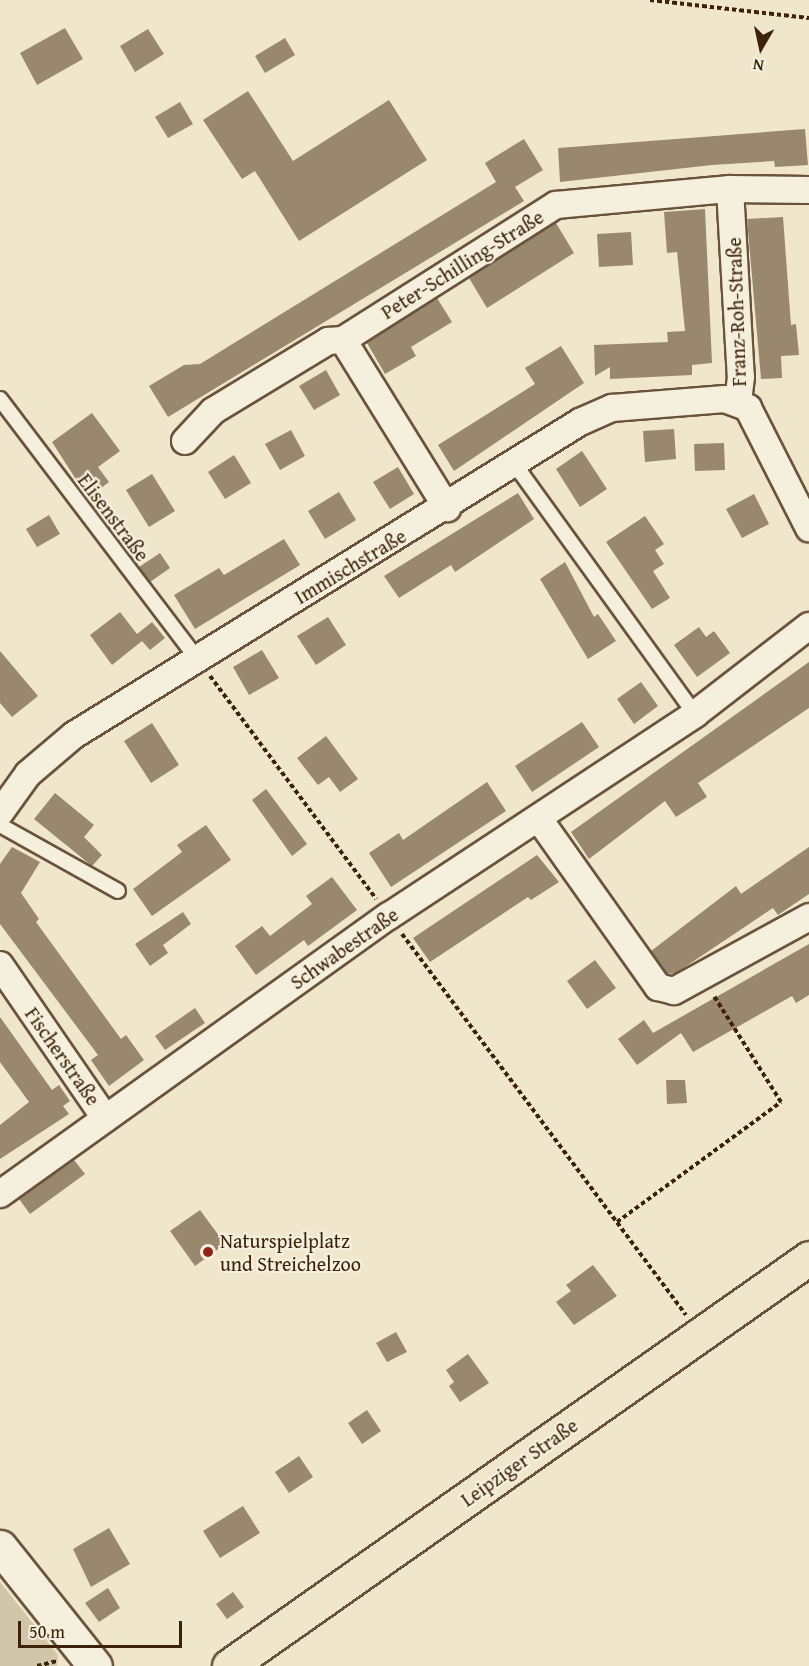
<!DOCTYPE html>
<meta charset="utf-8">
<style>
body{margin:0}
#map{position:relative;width:809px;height:1666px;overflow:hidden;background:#efe6cb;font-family:"Gentium Book Plus",serif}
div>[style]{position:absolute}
.green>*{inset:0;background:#d1c5aa}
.building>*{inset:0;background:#9a886e}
.path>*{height:4px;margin-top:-2px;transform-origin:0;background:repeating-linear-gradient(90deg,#3d2209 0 4.5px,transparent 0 7.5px)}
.roads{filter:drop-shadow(2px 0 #6a533a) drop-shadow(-2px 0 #6a533a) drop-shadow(0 2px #6a533a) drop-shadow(0 -2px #6a533a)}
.lane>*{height:14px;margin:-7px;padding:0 7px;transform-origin:7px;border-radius:7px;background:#f5efdd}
.street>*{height:26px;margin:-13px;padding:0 13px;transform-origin:13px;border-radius:13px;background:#f5efdd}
.secondary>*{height:33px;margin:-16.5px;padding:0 16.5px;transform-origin:16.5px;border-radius:16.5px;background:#f5efdd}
.primary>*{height:33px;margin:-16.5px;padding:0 16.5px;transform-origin:16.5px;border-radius:16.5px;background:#efe6cb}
.dots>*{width:16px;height:16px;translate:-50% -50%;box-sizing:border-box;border:3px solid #f5efdd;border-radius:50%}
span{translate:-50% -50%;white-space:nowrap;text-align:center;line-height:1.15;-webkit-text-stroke:4.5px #f5efdd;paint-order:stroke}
.street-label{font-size:20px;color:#3d2209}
.poi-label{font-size:20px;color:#3d2209}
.left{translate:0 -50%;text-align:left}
.north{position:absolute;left:731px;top:18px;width:60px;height:60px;-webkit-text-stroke:4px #f5efdd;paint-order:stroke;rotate:189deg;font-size:16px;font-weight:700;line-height:24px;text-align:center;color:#3d2209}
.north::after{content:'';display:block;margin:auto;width:21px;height:27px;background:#3d2209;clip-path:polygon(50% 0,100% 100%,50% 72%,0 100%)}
.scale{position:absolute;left:18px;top:1621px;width:164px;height:27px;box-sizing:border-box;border:3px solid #3d2209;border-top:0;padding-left:8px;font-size:18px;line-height:21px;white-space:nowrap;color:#3d2209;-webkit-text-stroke:4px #f5efdd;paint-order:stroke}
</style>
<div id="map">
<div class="green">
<div style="clip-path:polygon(0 1582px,58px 1655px,57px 1666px,0 1666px)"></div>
</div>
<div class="building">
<div style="clip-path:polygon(65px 28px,83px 59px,37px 85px,20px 53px)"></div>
<div style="clip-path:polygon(148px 29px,164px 54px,135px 72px,120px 46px)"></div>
<div style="clip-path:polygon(285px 38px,295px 55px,265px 73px,255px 56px)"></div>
<div style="clip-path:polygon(248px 91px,293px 161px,389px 100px,427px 160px,299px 241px,255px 171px,242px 179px,203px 120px)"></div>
<div style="clip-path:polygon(180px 102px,193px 124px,168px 138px,155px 117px)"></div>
<div style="clip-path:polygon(805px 129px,808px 165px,775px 167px,774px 161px,712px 165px,560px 182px,558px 148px)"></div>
<div style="clip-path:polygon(524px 139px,543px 170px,515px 187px,524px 201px,168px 417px,149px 386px,184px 365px,200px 364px,496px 182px,485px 163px)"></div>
<div style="clip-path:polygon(705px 209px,712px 363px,692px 365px,692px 375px,610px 379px,610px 367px,595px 376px,594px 345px,668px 342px,667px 332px,685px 331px,677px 252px,667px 253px,664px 212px)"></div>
<div style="clip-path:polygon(783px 217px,791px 325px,796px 324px,799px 355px,781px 356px,782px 378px,761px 379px,747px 219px)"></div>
<div style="clip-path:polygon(556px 223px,574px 253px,487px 308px,469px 278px)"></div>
<div style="clip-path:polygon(631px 232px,633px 265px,599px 267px,597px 234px)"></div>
<div style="clip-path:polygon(437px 298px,452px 322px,411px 347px,416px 356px,385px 374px,367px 343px)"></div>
<div style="clip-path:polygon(561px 346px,584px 383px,454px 471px,438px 445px,535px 384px,525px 368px)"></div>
<div style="clip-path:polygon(326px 370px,340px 395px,314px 410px,299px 386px)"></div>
<div style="clip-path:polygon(92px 413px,120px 451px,98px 467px,109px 482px,88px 498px,52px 442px)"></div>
<div style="clip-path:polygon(674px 429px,676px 459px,645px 462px,643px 431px)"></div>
<div style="clip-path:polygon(291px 430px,305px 456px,280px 470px,265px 444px)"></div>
<div style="clip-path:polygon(724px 443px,725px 470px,695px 471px,694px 444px)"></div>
<div style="clip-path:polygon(582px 451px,607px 489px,580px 507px,556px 469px)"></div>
<div style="clip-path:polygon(234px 455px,251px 483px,225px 499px,208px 472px)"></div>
<div style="clip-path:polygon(398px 467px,414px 494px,390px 509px,373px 482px)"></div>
<div style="clip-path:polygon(152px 474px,175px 511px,149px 527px,126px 490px)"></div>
<div style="clip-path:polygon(339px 492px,356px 520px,325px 539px,308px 511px)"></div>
<div style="clip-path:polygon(518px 493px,534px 519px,455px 572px,451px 565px,399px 598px,384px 576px)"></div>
<div style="clip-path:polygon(754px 494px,769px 524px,742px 538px,726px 509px)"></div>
<div style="clip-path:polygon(49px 515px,60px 534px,37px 547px,26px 529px)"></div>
<div style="clip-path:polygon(645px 516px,664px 544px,655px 550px,664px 564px,653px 571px,670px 598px,652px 609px,606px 542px)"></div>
<div style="clip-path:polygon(284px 539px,300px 565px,195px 629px,174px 595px,219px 568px,224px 575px)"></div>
<div style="clip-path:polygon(160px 553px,170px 568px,150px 582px,139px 567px)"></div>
<div style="clip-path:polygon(565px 562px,594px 617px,598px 614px,616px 641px,588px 659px,540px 579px)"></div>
<div style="clip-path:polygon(120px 612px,137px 634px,152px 622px,165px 638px,150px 650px,142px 641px,112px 665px,90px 635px)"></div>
<div style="clip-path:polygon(328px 617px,346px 645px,316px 665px,297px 636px)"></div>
<div style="clip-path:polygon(699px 627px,706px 637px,714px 631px,730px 653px,697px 677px,674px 645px)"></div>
<div style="clip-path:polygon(262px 650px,279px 678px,249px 695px,233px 667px)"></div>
<div style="clip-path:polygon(0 651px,38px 696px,12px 717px,0 703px)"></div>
<div style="clip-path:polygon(809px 662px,809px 708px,698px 783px,707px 797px,676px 817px,665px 801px,589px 859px,571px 832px)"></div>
<div style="clip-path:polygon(641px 682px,658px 706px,634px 724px,617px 699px)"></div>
<div style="clip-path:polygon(582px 722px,599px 747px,532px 792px,515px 766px)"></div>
<div style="clip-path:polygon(152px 723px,179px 765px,151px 783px,124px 741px)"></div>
<div style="clip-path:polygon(326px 736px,358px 779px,340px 792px,329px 777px,318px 785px,297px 758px)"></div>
<div style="clip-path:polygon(487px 782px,506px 811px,391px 887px,369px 853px,399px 833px,403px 840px)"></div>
<div style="clip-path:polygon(266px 789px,307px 844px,292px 856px,252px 800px)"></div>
<div style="clip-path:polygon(55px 793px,94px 825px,84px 837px,102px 855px,92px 866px,34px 819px)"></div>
<div style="clip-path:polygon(206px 825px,231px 860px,152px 916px,133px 889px,182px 852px,177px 845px)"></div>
<div style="clip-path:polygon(12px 847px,40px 862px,21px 893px,39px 919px,36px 922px,121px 1039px,126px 1035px,144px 1060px,109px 1086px,91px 1060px,98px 1055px,0 924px,0 864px)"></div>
<div style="clip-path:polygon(809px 847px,809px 894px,778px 915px,773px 908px,676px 973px,667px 974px,651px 951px,736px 886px,741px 894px)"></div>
<div style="clip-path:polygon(537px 855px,559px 882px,531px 900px,528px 897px,430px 962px,413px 938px)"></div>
<div style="clip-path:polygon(332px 877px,357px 910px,308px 946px,304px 940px,256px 975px,235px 946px,262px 926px,270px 936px,312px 904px,306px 896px)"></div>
<div style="clip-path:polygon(183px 912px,191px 924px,163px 945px,168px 953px,150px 966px,135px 944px)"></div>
<div style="clip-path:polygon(809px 944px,809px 995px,796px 1003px,792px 996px,693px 1052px,681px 1033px,637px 1065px,618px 1039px,644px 1020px,653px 1033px)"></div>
<div style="clip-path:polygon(595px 960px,616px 988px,587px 1009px,567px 981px)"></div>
<div style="clip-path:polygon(195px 1008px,205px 1023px,165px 1050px,155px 1036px)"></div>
<div style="clip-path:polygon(0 1017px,52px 1090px,59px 1085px,70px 1101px,63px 1106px,69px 1114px,0 1159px,0 1125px,29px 1102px,0 1062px)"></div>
<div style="clip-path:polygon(666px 1080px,685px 1080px,687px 1103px,667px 1104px)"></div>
<div style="clip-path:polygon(74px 1160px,85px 1174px,30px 1214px,19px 1199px)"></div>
<div style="clip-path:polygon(200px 1210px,225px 1244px,195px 1266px,170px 1231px)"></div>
<div style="clip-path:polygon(593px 1265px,617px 1296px,574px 1325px,556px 1302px,571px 1291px,566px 1285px)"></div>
<div style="clip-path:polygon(396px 1332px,407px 1352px,387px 1362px,376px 1343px)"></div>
<div style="clip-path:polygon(468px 1354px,489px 1383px,460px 1402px,449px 1386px,454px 1382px,446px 1370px)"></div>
<div style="clip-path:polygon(367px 1410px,381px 1431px,362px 1444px,348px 1423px)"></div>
<div style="clip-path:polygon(299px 1456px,313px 1477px,289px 1493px,275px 1472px)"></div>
<div style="clip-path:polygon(243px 1506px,260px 1533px,220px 1558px,203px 1531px)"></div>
<div style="clip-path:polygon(109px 1528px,130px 1564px,91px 1587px,73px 1549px)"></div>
<div style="clip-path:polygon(108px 1588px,120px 1608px,99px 1622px,85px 1603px)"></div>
<div style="clip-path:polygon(233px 1592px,244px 1607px,227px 1619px,216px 1604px)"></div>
</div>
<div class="path">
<div style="left:650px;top:0;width:160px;rotate:6.5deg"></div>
<div style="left:210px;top:676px;width:278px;rotate:53.3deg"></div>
<div style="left:402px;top:934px;width:475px;rotate:53.3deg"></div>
<div style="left:617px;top:1222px;width:203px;rotate:-36.2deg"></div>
<div style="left:781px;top:1102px;width:125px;rotate:-122.3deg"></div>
<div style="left:37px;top:1666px;width:21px;rotate:-14deg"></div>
</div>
<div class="roads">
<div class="lane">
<div style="left:0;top:399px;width:326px;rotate:52.8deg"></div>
<div style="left:516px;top:466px;width:306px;rotate:54.2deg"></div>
<div style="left:0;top:825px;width:135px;rotate:29.2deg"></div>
</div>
<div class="street">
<div style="left:730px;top:189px;width:188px;rotate:86.7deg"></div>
<div style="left:741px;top:377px;width:25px;rotate:97deg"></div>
<div style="left:343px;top:340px;width:198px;rotate:58.2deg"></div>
<div style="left:185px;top:441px;width:41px;rotate:-47deg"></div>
<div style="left:213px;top:411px;width:135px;rotate:-31.3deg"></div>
<div style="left:328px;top:341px;width:15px;rotate:-4deg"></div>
<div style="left:343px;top:340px;width:252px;rotate:-32.4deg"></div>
<div style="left:556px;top:205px;width:175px;rotate:-5.3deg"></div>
<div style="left:730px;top:189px;width:79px;rotate:0.7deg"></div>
<div style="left:0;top:813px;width:48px;rotate:-54.3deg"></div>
<div style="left:28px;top:774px;width:60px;rotate:-40.3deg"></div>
<div style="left:74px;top:735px;width:595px;rotate:-31.74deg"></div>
<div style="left:580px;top:422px;width:35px;rotate:-24deg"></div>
<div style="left:612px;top:408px;width:113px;rotate:-4.6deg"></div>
<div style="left:725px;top:399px;width:25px;rotate:21deg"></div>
<div style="left:748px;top:408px;width:135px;rotate:63.1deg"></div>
<div style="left:539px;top:819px;width:206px;rotate:54.7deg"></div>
<div style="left:658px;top:987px;width:16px;rotate:14deg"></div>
<div style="left:674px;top:991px;width:154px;rotate:-28.7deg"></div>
<div style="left:0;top:965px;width:186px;rotate:55.5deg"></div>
<div style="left:0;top:1194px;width:478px;rotate:-35.6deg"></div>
<div style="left:389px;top:916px;width:367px;rotate:-33.4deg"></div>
<div style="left:695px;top:714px;width:144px;rotate:-37.7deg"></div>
</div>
<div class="secondary">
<div style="left:0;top:1547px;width:152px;rotate:51.4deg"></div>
</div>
<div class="primary">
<div style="left:229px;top:1666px;width:709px;rotate:-35.12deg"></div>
</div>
</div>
<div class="dots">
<div style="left:208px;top:1252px;background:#8f2418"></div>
</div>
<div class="street-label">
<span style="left:462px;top:264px;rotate:-32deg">Peter-Schilling-Straße</span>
<span style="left:736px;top:312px;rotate:-92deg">Franz-Roh-Straße</span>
<span style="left:114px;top:517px;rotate:53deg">Elisenstraße</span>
<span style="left:350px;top:566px;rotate:-31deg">Immischstraße</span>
<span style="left:344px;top:948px;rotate:-35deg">Schwabestraße</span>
<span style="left:63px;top:1056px;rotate:55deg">Fischerstraße</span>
<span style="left:519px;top:1462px;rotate:-35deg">Leipziger Straße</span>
</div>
<div class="poi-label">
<span class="left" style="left:220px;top:1252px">Naturspielplatz<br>und Streichelzoo</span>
</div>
<div class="north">N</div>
<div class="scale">50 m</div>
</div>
